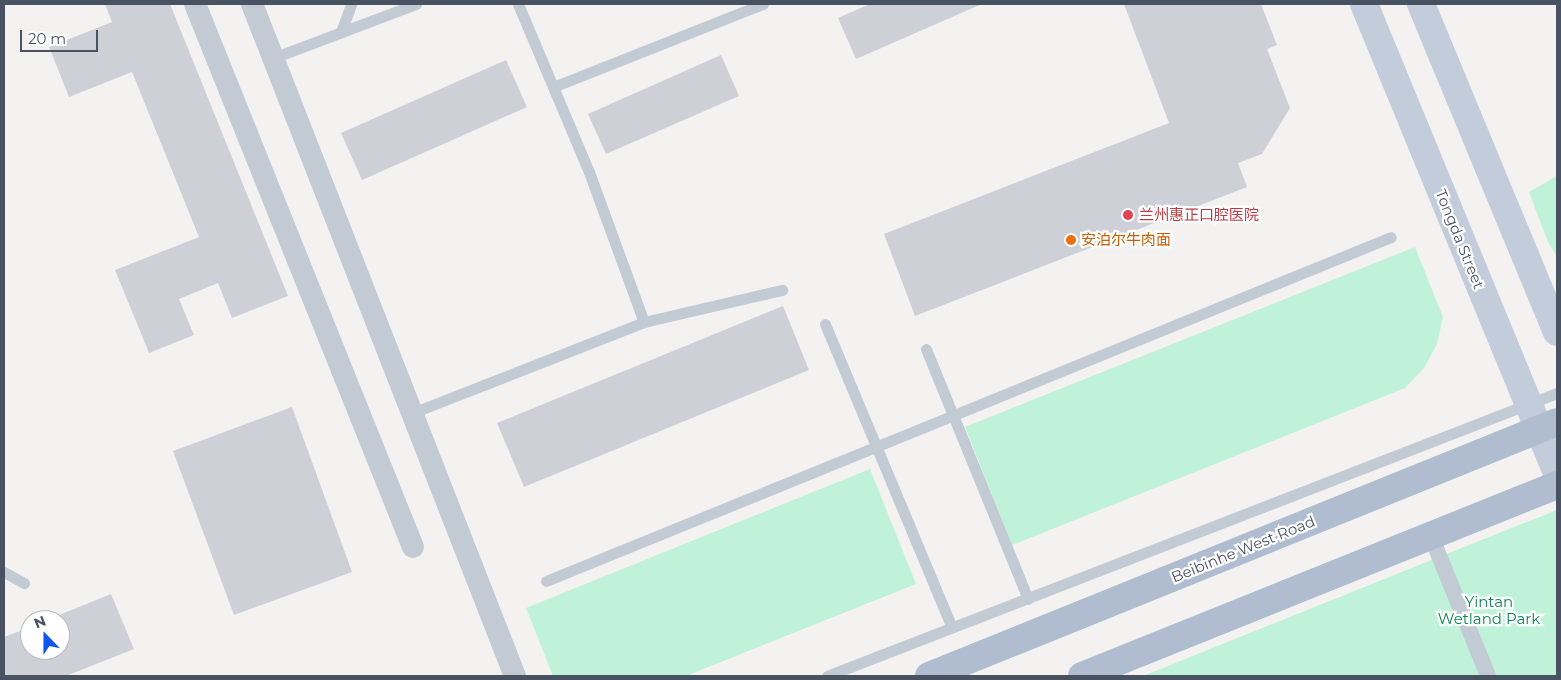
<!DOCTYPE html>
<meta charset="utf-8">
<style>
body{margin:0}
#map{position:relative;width:1561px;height:680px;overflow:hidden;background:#f4f2f1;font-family:Montserrat,"Noto Sans SC",sans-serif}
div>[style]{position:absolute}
.green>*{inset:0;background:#bff2d9}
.building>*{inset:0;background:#cdd0d7}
.service>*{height:11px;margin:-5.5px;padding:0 5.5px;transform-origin:5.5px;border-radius:5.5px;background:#c2cad4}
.pedestrian>*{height:16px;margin:-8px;padding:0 8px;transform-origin:8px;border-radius:8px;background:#c2cad4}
.minor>*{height:22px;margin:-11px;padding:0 11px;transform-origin:11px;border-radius:11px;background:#c2cad4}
.secondary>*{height:28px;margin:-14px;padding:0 14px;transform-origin:14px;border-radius:14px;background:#c3ccdb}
.primary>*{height:28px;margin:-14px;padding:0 14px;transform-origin:14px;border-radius:14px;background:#b0bdd1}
.dots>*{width:14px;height:14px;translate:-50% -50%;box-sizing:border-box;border:2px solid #fff;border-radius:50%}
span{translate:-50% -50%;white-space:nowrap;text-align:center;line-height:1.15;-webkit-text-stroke:4.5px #fff;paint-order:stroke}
.health-label{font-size:15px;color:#be3a42}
.left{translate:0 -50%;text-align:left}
.street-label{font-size:15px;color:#485260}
.food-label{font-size:15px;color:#c56008}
.park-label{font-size:15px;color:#128258}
.frame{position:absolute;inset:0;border:5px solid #485260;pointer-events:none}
.north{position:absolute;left:20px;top:610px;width:50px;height:50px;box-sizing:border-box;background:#fff;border:1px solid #b6babf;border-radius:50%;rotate:338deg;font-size:14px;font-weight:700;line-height:20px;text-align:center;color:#485260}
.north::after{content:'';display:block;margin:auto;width:18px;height:22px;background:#0f55f0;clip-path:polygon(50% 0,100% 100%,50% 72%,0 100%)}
.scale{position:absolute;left:20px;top:30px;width:78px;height:22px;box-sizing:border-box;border:2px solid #485260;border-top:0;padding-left:6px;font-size:15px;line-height:18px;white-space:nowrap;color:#485260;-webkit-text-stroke:4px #fff;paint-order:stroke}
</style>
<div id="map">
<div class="green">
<div style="clip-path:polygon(1557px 176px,1557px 257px,1548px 242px,1529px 192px)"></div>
<div style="clip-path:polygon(1415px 247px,1443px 317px,1437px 344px,1424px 368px,1405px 388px,1012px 545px,965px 427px)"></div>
<div style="clip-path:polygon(870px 469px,916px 584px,686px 676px,553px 676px,526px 608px)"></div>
<div style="clip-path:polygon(1557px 510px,1557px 676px,1143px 676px,1419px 565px)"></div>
</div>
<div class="building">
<div style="clip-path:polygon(105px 4px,170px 4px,288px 296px,232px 318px,218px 283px,179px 299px,194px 335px,149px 353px,115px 270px,199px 237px,132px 72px,69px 97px,49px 47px,112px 22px)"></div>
<div style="clip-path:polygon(870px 4px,982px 4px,856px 59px,838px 18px)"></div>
<div style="clip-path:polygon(1124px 4px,1261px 4px,1277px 45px,1267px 49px,1290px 108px,1262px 154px,1238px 163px,1247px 187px,915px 316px,884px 234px,1169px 123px)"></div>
<div style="clip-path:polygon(721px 55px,739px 96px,606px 154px,588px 114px)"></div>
<div style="clip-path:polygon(506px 60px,527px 107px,362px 180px,341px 133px)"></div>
<div style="clip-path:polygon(783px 306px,809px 370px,524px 487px,497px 423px)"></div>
<div style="clip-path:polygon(292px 407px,352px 572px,234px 615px,173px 451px)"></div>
<div style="clip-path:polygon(111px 594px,134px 649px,66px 676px,4px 676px,4px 637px,30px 627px,30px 650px,60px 650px,60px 620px,47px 620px)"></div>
</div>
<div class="service">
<div style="left:518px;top:4px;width:182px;rotate:67.1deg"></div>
<div style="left:589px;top:172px;width:160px;rotate:69.9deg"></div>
<div style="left:644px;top:322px;width:142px;rotate:-13.1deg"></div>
<div style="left:341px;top:32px;width:30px;rotate:-70deg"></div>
<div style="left:273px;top:58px;width:153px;rotate:-20.7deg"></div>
<div style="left:553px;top:87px;width:226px;rotate:-21.6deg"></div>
<div style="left:825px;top:324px;width:329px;rotate:67.3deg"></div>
<div style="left:926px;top:349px;width:270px;rotate:67.8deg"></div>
<div style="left:412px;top:413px;width:249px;rotate:-21.4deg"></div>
<div style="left:4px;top:572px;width:23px;rotate:29deg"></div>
<div style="left:546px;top:581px;width:912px;rotate:-22.15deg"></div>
<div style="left:827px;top:676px;width:783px;rotate:-21.19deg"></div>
</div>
<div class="pedestrian">
<div style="left:1431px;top:536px;width:151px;rotate:67.8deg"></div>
</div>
<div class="minor">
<div style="left:195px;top:4px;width:585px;rotate:68.13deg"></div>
<div style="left:252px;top:4px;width:722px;rotate:68.63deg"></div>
</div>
<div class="secondary">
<div style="left:1364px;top:4px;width:507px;rotate:67.63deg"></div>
<div style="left:1421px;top:4px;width:355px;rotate:67.5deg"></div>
</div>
<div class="primary">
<div style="left:929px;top:676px;width:677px;rotate:-22.02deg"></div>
<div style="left:1082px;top:676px;width:512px;rotate:-21.91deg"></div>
</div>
<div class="dots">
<div style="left:1128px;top:215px;background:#e0444e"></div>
<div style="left:1071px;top:240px;background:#e8710a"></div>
</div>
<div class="health-label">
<span class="left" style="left:1139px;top:215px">兰州惠正口腔医院</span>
</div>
<div class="street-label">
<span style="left:1460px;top:239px;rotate:68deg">Tongda Street</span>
<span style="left:1243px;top:549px;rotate:-22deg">Beibinhe West Road</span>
</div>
<div class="food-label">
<span class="left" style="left:1081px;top:240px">安泊尔牛肉面</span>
</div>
<div class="park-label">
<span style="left:1489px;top:610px">Yintan<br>Wetland Park</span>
</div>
<div class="frame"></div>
<div class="north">N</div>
<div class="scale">20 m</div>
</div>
